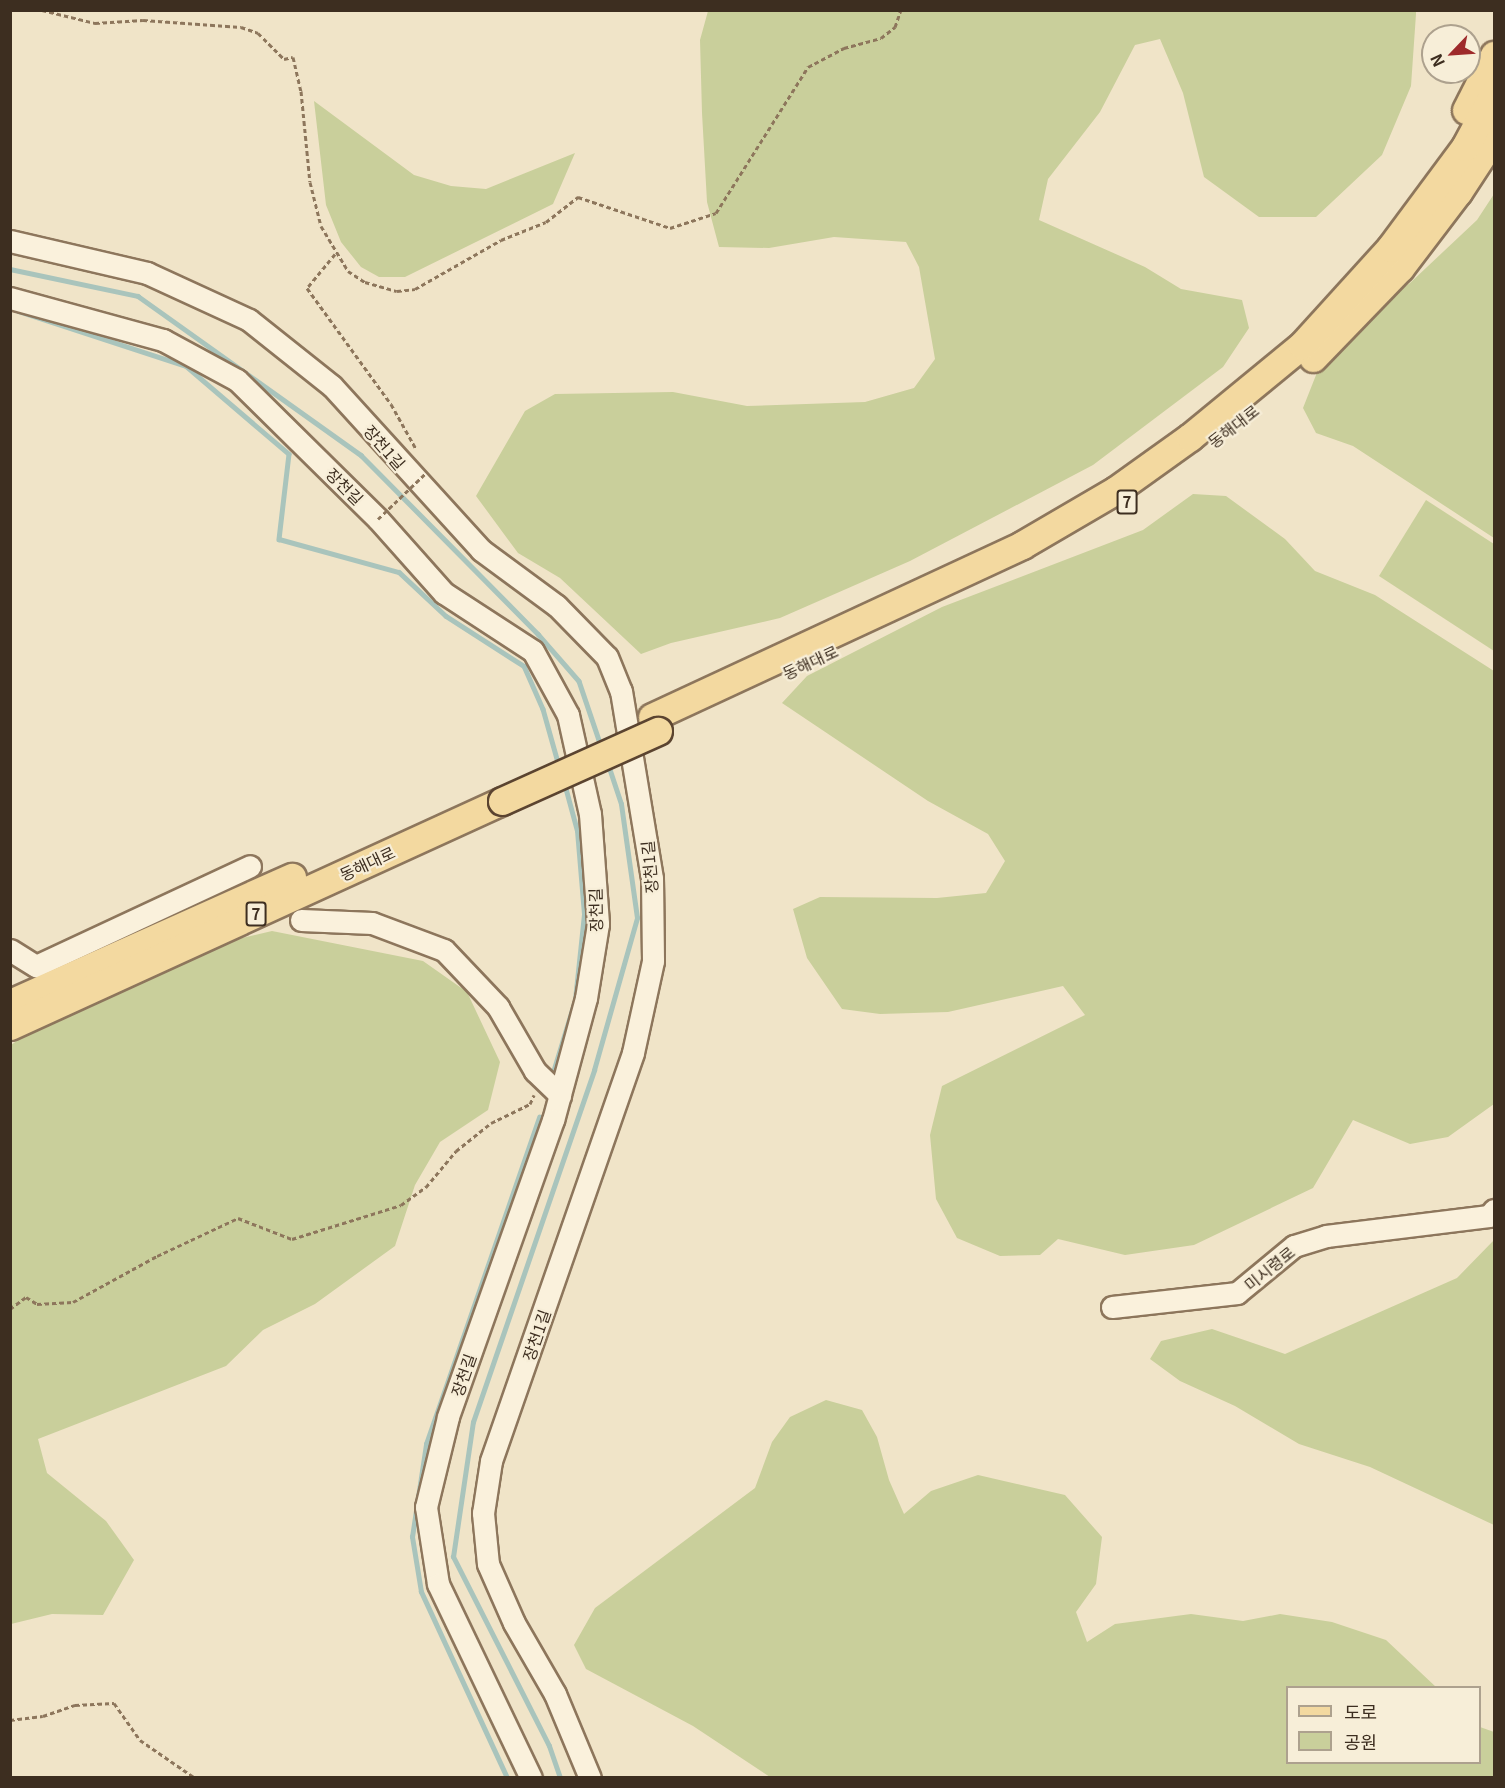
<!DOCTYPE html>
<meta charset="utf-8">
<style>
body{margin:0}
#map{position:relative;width:1505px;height:1788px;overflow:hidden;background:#f0e4c8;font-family:Georgia,"Noto Sans KR",serif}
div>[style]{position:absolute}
.green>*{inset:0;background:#c9cf9b}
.stream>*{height:4.5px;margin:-2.25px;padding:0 2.25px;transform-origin:2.25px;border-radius:2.25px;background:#a9c4bc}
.path>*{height:3px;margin-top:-1.5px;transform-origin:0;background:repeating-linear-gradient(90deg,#8d765c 0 4.5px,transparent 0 7.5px)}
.roads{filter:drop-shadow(2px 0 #8d765c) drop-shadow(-2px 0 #8d765c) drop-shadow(0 2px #8d765c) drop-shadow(0 -2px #8d765c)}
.minor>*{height:21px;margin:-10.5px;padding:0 10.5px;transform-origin:10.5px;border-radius:10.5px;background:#faf1dc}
.major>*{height:27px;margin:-13.5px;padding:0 13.5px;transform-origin:13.5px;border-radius:13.5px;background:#f3d9a0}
.path-bridge>*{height:3px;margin-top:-1.5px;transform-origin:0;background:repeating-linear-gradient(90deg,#8d765c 0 4.5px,transparent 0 7.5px)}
.bridges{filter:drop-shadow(2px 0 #5b4430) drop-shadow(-2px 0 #5b4430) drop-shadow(0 2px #5b4430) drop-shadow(0 -2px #5b4430)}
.major-bridge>*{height:27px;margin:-13.5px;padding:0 13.5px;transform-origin:13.5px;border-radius:13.5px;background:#f3d9a0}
span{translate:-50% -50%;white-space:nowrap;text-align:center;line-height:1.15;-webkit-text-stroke:4.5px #f7eed8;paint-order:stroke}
.shield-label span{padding:2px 4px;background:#f7eed8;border:2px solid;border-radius:4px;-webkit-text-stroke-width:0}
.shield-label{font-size:15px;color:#3d2e20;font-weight:700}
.street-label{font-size:16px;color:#3d2e20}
.frame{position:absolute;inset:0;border:12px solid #3d2e20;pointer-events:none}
.legend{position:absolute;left:1286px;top:1686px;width:195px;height:78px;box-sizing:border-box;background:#f7eed8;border:2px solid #ada18e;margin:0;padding:8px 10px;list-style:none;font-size:18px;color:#3d2e20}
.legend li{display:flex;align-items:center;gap:12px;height:30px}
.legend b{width:30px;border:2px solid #ada18e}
.north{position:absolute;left:1421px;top:24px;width:60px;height:60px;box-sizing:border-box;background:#f7eed8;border:2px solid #ada18e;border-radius:50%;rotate:245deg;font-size:16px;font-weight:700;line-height:24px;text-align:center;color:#3d2e20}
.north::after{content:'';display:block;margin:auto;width:21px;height:27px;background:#9e2a2b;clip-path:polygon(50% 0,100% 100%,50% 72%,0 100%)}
</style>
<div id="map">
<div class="green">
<div style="clip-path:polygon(708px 11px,1416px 10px,1416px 14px,1411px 86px,1382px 155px,1316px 217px,1259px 217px,1204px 177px,1183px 93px,1160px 39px,1135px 45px,1100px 112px,1048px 179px,1039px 220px,1145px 267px,1181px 289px,1242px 300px,1249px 328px,1223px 367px,1093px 465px,910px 561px,780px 618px,671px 643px,641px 654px,560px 578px,518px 553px,476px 496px,525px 411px,555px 394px,673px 392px,747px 406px,865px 402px,914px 388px,935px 359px,919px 267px,906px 242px,834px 237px,769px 248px,719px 247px,707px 202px,702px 113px,700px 40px)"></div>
<div style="clip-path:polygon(314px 101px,414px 175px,451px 186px,486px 189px,575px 153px,553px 204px,405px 277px,379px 277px,361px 267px,341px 242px,326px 205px)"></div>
<div style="clip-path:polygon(1494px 194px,1494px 538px,1353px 446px,1316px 433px,1303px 408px,1318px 370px,1369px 312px,1410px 283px,1477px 220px)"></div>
<div style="clip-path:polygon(1193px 494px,1226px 496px,1285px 539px,1315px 571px,1375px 595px,1494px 671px,1494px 1104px,1448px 1137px,1410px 1144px,1353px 1120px,1313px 1188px,1194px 1245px,1125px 1255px,1058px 1239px,1040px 1255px,1000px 1256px,957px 1238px,936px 1199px,930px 1135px,942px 1086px,1085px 1015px,1063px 986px,948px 1012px,880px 1014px,842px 1009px,807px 958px,793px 909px,820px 897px,937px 898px,986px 893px,1005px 861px,988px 834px,928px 801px,782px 703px,807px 676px,942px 607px,1143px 530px)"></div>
<div style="clip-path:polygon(1426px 500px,1494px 544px,1494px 651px,1379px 576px)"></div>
<div style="clip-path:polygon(272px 931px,423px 961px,467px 992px,500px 1062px,488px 1110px,440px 1142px,415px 1185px,395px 1246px,315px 1304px,263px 1330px,226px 1366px,38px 1439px,47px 1473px,106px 1521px,134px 1560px,103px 1615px,52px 1614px,11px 1624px,11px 1045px,45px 1021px,212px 945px)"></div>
<div style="clip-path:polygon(1494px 1240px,1494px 1525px,1370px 1467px,1299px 1444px,1235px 1406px,1180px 1381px,1150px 1359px,1161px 1341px,1212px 1329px,1285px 1354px,1457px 1278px)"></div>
<div style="clip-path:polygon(826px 1400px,862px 1410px,877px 1437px,889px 1480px,904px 1514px,931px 1491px,978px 1475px,1065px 1495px,1102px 1537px,1096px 1584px,1076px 1612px,1087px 1642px,1115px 1624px,1191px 1614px,1243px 1621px,1280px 1614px,1332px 1622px,1386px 1640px,1436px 1687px,1288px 1688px,1288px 1762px,1480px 1762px,1480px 1727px,1494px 1732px,1494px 1777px,770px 1777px,693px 1726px,586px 1669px,574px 1645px,595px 1608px,755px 1488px,772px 1442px,790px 1417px)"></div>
</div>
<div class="stream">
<div style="left:10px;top:269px;width:131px;rotate:11.9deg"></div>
<div style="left:138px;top:296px;width:274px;rotate:35.5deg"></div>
<div style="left:361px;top:455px;width:252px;rotate:45.3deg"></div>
<div style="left:538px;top:634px;width:62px;rotate:48.9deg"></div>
<div style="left:579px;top:681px;width:69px;rotate:71.3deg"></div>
<div style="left:18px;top:311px;width:177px;rotate:18.1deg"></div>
<div style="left:186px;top:366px;width:135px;rotate:40.5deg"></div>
<div style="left:289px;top:454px;width:86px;rotate:96.7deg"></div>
<div style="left:279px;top:539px;width:124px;rotate:15.4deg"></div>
<div style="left:399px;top:572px;width:64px;rotate:43.1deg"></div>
<div style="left:446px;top:616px;width:93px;rotate:32.7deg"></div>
<div style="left:524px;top:666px;width:47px;rotate:66.2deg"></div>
<div style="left:543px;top:709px;width:59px;rotate:74.3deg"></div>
<div style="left:554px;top:1069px;width:72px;rotate:-73.1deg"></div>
<div style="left:575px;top:1000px;width:86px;rotate:-84deg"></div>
<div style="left:584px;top:914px;width:83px;rotate:-94.8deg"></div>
<div style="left:577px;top:831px;width:50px;rotate:-105.2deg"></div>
<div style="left:507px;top:1778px;width:205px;rotate:-114.8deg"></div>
<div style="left:421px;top:1592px;width:56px;rotate:-99.3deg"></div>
<div style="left:412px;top:1537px;width:94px;rotate:-81.4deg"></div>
<div style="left:426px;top:1444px;width:346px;rotate:-70.9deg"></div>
<div style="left:560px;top:1778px;width:34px;rotate:-109deg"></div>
<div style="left:549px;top:1746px;width:212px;rotate:-116.9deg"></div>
<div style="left:453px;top:1557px;width:136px;rotate:-81.6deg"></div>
<div style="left:473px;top:1422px;width:372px;rotate:-71deg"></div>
<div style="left:594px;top:1070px;width:158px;rotate:-74.2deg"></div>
<div style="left:637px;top:918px;width:115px;rotate:-98deg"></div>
<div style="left:621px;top:804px;width:44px;rotate:-108.4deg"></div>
</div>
<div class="path">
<div style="left:42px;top:10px;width:55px;rotate:13.8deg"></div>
<div style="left:95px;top:23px;width:48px;rotate:-3.6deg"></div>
<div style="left:143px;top:20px;width:98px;rotate:4.1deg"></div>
<div style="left:241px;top:27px;width:18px;rotate:19deg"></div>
<div style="left:258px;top:33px;width:37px;rotate:45deg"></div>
<div style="left:284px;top:59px;width:9px;rotate:-13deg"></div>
<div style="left:293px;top:57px;width:35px;rotate:77deg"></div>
<div style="left:301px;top:91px;width:91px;rotate:84.4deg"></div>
<div style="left:310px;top:182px;width:45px;rotate:76deg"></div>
<div style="left:321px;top:226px;width:52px;rotate:59deg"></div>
<div style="left:348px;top:271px;width:20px;rotate:33deg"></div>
<div style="left:365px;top:282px;width:33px;rotate:16deg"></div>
<div style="left:397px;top:291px;width:18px;rotate:-6deg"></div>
<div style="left:415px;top:289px;width:99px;rotate:-29.7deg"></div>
<div style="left:501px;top:240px;width:48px;rotate:-21.8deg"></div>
<div style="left:546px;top:222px;width:41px;rotate:-38deg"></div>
<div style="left:578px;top:197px;width:97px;rotate:18.6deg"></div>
<div style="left:670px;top:228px;width:48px;rotate:-18.1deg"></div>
<div style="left:716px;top:213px;width:173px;rotate:-57.8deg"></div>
<div style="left:808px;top:67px;width:41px;rotate:-27.8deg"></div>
<div style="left:844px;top:48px;width:38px;rotate:-15deg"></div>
<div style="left:881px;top:38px;width:18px;rotate:-38deg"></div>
<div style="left:895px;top:27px;width:18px;rotate:-71deg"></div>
<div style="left:335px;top:254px;width:44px;rotate:129.5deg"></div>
<div style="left:307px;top:288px;width:143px;rotate:54.1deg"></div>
<div style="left:391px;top:404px;width:51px;rotate:60.9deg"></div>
<div style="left:10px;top:1309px;width:20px;rotate:-37deg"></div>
<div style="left:26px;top:1297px;width:13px;rotate:32deg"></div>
<div style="left:37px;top:1304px;width:36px;rotate:-3deg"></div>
<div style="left:73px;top:1302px;width:96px;rotate:-28.7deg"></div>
<div style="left:157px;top:1256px;width:89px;rotate:-25.1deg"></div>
<div style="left:238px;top:1218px;width:58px;rotate:21.3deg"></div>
<div style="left:292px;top:1239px;width:114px;rotate:-17.3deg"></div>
<div style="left:401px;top:1205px;width:31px;rotate:-36deg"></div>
<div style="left:426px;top:1187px;width:47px;rotate:-50.2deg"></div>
<div style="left:456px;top:1151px;width:45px;rotate:-38.7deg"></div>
<div style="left:491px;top:1123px;width:43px;rotate:-26deg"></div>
<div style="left:530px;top:1104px;width:10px;rotate:-66deg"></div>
<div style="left:10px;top:1720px;width:33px;rotate:-7deg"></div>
<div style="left:43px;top:1716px;width:34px;rotate:-19deg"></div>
<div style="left:75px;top:1705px;width:39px;rotate:-3deg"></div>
<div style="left:114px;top:1703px;width:45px;rotate:54.9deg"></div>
<div style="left:140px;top:1740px;width:67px;rotate:34.6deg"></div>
</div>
<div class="roads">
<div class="minor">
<div style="left:10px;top:241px;width:141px;rotate:13.1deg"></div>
<div style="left:147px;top:273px;width:112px;rotate:24.7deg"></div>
<div style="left:249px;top:320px;width:106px;rotate:38.5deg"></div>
<div style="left:332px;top:386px;width:222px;rotate:47.7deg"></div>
<div style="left:481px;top:550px;width:94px;rotate:36.4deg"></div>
<div style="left:557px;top:606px;width:71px;rotate:45.6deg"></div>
<div style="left:607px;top:657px;width:37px;rotate:68deg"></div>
<div style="left:621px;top:691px;width:190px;rotate:80.6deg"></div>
<div style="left:652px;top:878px;width:83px;rotate:89.3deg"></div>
<div style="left:653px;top:961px;width:94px;rotate:102.3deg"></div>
<div style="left:633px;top:1053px;width:432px;rotate:109.2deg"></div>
<div style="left:491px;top:1461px;width:53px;rotate:98.7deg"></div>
<div style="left:483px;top:1513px;width:51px;rotate:84.4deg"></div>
<div style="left:488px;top:1564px;width:64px;rotate:66.2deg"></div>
<div style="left:514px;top:1623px;width:82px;rotate:60deg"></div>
<div style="left:555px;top:1694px;width:91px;rotate:67.4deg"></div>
<div style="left:10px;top:298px;width:159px;rotate:15.4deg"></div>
<div style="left:163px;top:340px;width:84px;rotate:28.4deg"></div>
<div style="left:237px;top:380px;width:198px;rotate:44.6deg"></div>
<div style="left:378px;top:519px;width:99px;rotate:48.3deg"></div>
<div style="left:444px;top:593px;width:106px;rotate:33.1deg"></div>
<div style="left:533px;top:651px;width:73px;rotate:61.3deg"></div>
<div style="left:568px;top:715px;width:101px;rotate:77.5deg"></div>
<div style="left:590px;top:814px;width:110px;rotate:85.8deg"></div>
<div style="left:598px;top:924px;width:75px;rotate:99.2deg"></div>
<div style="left:586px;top:998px;width:126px;rotate:105.1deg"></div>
<div style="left:553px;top:1120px;width:315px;rotate:109.5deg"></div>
<div style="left:448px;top:1417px;width:93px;rotate:103.7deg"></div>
<div style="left:426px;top:1507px;width:78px;rotate:81.1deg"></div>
<div style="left:438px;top:1584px;width:215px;rotate:64.4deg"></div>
<div style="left:301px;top:920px;width:71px;rotate:2.4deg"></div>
<div style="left:372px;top:923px;width:77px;rotate:20.6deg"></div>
<div style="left:444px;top:950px;width:79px;rotate:46.5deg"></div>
<div style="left:498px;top:1007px;width:74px;rotate:60deg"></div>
<div style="left:535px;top:1071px;width:35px;rotate:44deg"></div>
<div style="left:10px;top:950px;width:31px;rotate:32deg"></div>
<div style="left:36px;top:966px;width:236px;rotate:-25deg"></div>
<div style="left:1112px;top:1307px;width:126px;rotate:-6.4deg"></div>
<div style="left:1237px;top:1293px;width:74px;rotate:-39.5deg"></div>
<div style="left:1294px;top:1246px;width:34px;rotate:-17deg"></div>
<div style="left:1326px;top:1236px;width:164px;rotate:-7deg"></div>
<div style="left:1489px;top:1216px;width:8px;rotate:-50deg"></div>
</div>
<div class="major">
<div style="left:1466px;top:110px;width:62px;rotate:-63deg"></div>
<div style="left:1313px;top:358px;width:125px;rotate:-46deg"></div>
<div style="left:1400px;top:268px;width:96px;rotate:-52.7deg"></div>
<div style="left:1458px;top:192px;width:66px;rotate:-56.8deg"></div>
<div style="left:652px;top:717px;width:408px;rotate:-24.9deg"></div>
<div style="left:1022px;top:545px;width:109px;rotate:-30.3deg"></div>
<div style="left:1116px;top:490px;width:91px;rotate:-35.6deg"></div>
<div style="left:1190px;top:437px;width:145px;rotate:-39.4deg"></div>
<div style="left:1302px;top:345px;width:131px;rotate:-47.8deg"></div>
<div style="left:1390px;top:248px;width:126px;rotate:-53.4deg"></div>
<div style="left:1465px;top:147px;width:61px;rotate:-61.8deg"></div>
<div style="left:10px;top:1003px;width:309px;rotate:-24.1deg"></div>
<div style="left:10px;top:1026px;width:541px;rotate:-24.58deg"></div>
</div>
</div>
<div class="path-bridge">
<div style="left:378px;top:519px;width:68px;rotate:-43.8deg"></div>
</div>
<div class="bridges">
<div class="major-bridge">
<div style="left:502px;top:801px;width:171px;rotate:-24.2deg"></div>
</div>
</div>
<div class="shield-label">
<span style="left:1127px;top:502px">7</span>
<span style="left:256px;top:914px">7</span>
</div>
<div class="street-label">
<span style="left:1233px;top:426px;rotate:-38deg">동해대로</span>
<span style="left:385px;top:447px;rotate:49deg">장천1길</span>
<span style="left:345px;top:486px;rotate:45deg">장천길</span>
<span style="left:810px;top:662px;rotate:-25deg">동해대로</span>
<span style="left:367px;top:863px;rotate:-25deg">동해대로</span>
<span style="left:649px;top:867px;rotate:-95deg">장천1길</span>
<span style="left:595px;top:910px;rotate:-91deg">장천길</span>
<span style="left:1269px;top:1268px;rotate:-39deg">미시령로</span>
<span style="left:536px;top:1335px;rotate:-71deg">장천1길</span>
<span style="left:463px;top:1375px;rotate:-71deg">장천길</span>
</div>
<div class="frame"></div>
<ul class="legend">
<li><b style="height:8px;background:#f3d9a0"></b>도로</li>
<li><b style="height:16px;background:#c9cf9b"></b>공원</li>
</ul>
<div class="north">N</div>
</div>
